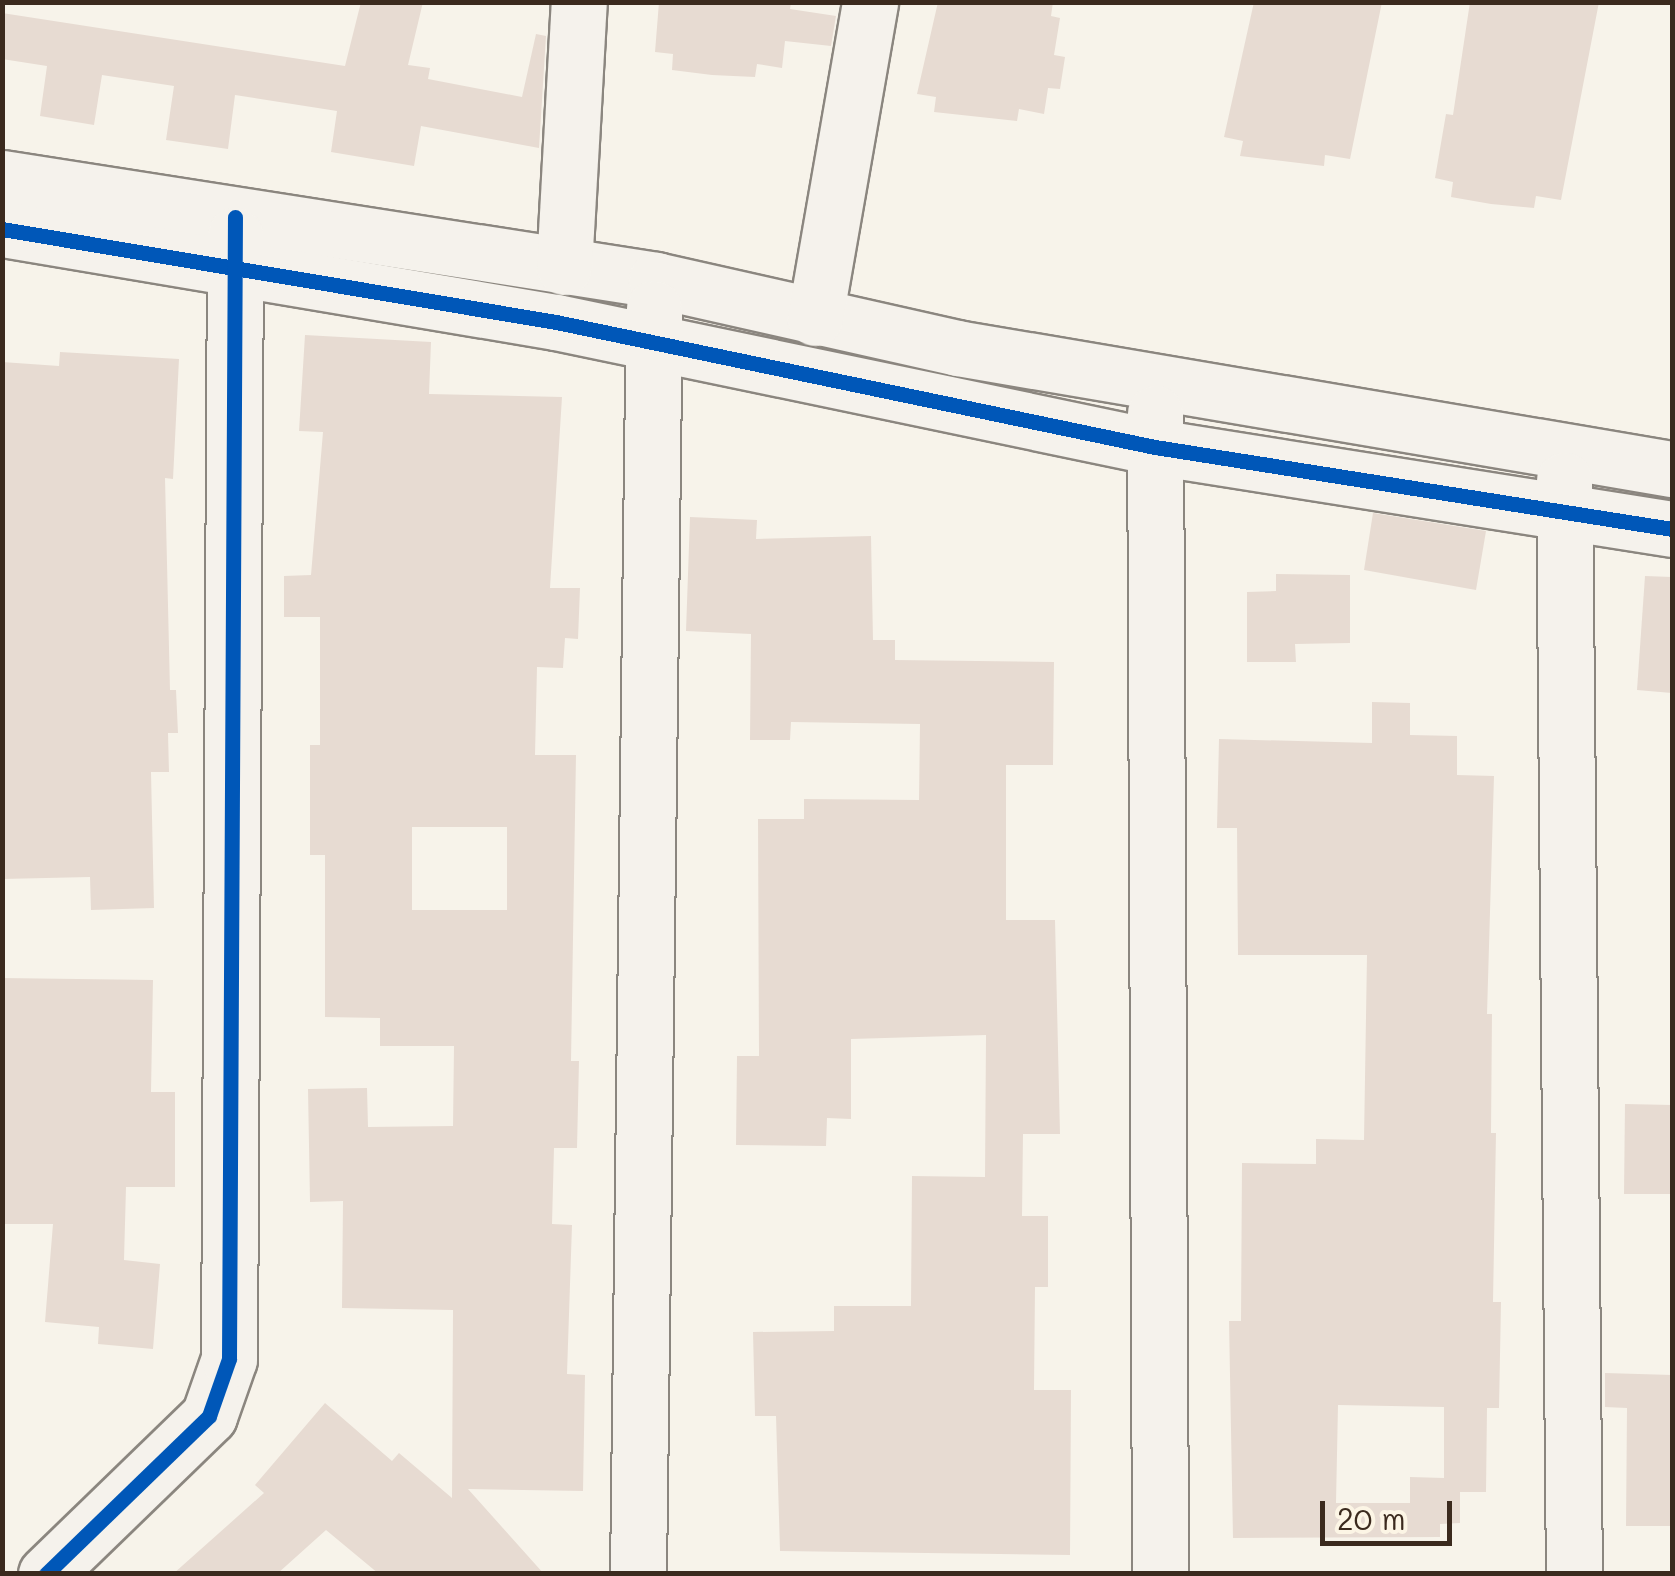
<!DOCTYPE html>
<style>
body{margin:0}
#map{position:relative;width:1675px;height:1576px;overflow:hidden;background:#f7f3ea;font-family:Mali,sans-serif}
div>[style]{position:absolute}
.building>*{inset:0;background:#e7dbd2}
.roads{filter:drop-shadow(2px 0 #8b867f) drop-shadow(-2px 0 #8b867f) drop-shadow(0 2px #8b867f) drop-shadow(0 -2px #8b867f)}
.minor>*{height:55px;margin:-27.5px;padding:0 27.5px;transform-origin:27.5px;border-radius:27.5px;background:#f5f2ec}
.cycleway>*{height:15px;margin:-7.5px;padding:0 7.5px;transform-origin:7.5px;border-radius:7.5px;background:#0057b8}
span{translate:-50% -50%;white-space:nowrap;text-align:center;line-height:1.15;-webkit-text-stroke:10px #fcf5e5;paint-order:stroke}
.frame{position:absolute;inset:0;border:5px solid #3b2a1e;pointer-events:none}
.scale{position:absolute;left:1320px;top:1501px;width:132px;height:45px;box-sizing:border-box;border:5px solid #3b2a1e;border-top:0;padding-left:12px;font-size:30px;line-height:35px;white-space:nowrap;color:#3b2a1e;-webkit-text-stroke:8px #fcf5e5;paint-order:stroke}
</style>
<div id="map">
<div class="building">
<div style="clip-path:polygon(361px 2px,423px 2px,408px 65px,430px 68px,428px 79px,522px 97px,536px 34px,546px 36px,539px 148px,421px 126px,414px 166px,331px 152px,337px 111px,235px 95px,228px 149px,166px 140px,174px 86px,102px 75px,94px 125px,40px 116px,47px 66px,2px 59px,2px 13px,345px 66px)"></div>
<div style="clip-path:polygon(659px 2px,791px 2px,790px 9px,836px 16px,831px 46px,785px 41px,782px 68px,757px 64px,755px 77px,712px 75px,672px 70px,673px 54px,655px 52px)"></div>
<div style="clip-path:polygon(938px 2px,1053px 2px,1051px 16px,1060px 18px,1054px 55px,1065px 57px,1060px 89px,1048px 88px,1044px 114px,1019px 109px,1017px 121px,934px 112px,936px 97px,917px 94px)"></div>
<div style="clip-path:polygon(1254px 2px,1382px 2px,1350px 159px,1325px 155px,1324px 166px,1240px 156px,1243px 141px,1224px 137px)"></div>
<div style="clip-path:polygon(1470px 2px,1599px 2px,1561px 200px,1536px 196px,1534px 208px,1491px 204px,1451px 197px,1453px 182px,1435px 178px,1446px 114px,1453px 115px)"></div>
<div style="clip-path:polygon(evenodd,305px 335px,431px 342px,429px 394px,562px 397px,550px 588px,580px 588px,578px 639px,565px 638px,563px 668px,537px 667px,535px 755px,576px 755px,571px 1061px,579px 1061px,577px 1148px,554px 1148px,552px 1224px,572px 1225px,567px 1374px,585px 1375px,583px 1491px,468px 1489px,544px 1574px,379px 1574px,326px 1530px,277px 1574px,173px 1574px,264px 1493px,255px 1485px,325px 1403px,392px 1461px,399px 1453px,452px 1498px,453px 1310px,342px 1308px,343px 1201px,310px 1202px,308px 1089px,367px 1088px,368px 1127px,453px 1126px,454px 1046px,380px 1046px,380px 1018px,325px 1017px,325px 855px,310px 855px,310px 745px,320px 745px,320px 617px,284px 617px,284px 576px,311px 575px,323px 432px,299px 431px,305px 335px,412px 827px,507px 827px,507px 910px,412px 910px,412px 827px)"></div>
<div style="clip-path:polygon(60px 352px,179px 359px,173px 479px,165px 478px,170px 690px,176px 690px,178px 733px,168px 733px,169px 772px,151px 772px,154px 908px,91px 910px,90px 877px,2px 879px,2px 362px,59px 366px)"></div>
<div style="clip-path:polygon(1373px 513px,1486px 531px,1476px 590px,1364px 570px)"></div>
<div style="clip-path:polygon(690px 517px,757px 520px,756px 539px,871px 536px,873px 640px,895px 640px,895px 660px,1054px 662px,1053px 765px,1006px 765px,1006px 920px,1055px 920px,1060px 1134px,1023px 1134px,1022px 1216px,1048px 1216px,1048px 1287px,1035px 1287px,1034px 1390px,1071px 1390px,1070px 1555px,780px 1551px,776px 1416px,755px 1416px,753px 1332px,834px 1331px,834px 1306px,911px 1306px,912px 1176px,985px 1177px,986px 1035px,851px 1039px,851px 1119px,827px 1118px,826px 1146px,736px 1145px,737px 1056px,759px 1056px,758px 819px,804px 819px,804px 799px,919px 800px,920px 724px,791px 722px,790px 740px,750px 740px,751px 634px,686px 631px)"></div>
<div style="clip-path:polygon(1276px 574px,1350px 575px,1350px 643px,1295px 644px,1296px 662px,1247px 662px,1247px 592px,1276px 591px)"></div>
<div style="clip-path:polygon(1645px 576px,1672px 577px,1672px 693px,1637px 690px)"></div>
<div style="clip-path:polygon(evenodd,1372px 702px,1410px 703px,1410px 735px,1457px 736px,1457px 775px,1494px 776px,1487px 1014px,1492px 1014px,1491px 1133px,1496px 1133px,1493px 1302px,1501px 1302px,1499px 1408px,1487px 1408px,1486px 1492px,1460px 1492px,1460px 1523px,1440px 1524px,1440px 1537px,1233px 1538px,1229px 1321px,1241px 1321px,1242px 1163px,1316px 1164px,1316px 1139px,1364px 1140px,1367px 955px,1238px 955px,1237px 828px,1217px 828px,1219px 739px,1372px 743px,1372px 702px,1338px 1405px,1444px 1407px,1444px 1478px,1410px 1477px,1410px 1503px,1336px 1503px,1338px 1405px)"></div>
<div style="clip-path:polygon(2px 978px,153px 980px,151px 1092px,175px 1092px,175px 1187px,126px 1187px,124px 1260px,160px 1264px,153px 1349px,98px 1344px,99px 1327px,45px 1322px,53px 1224px,2px 1224px)"></div>
<div style="clip-path:polygon(1625px 1104px,1672px 1105px,1672px 1194px,1624px 1194px)"></div>
<div style="clip-path:polygon(1605px 1373px,1672px 1375px,1672px 1526px,1626px 1526px,1627px 1408px,1605px 1407px)"></div>
</div>
<div class="roads">
<div class="minor">
<div style="left:2px;top:178px;width:662px;rotate:8.86deg"></div>
<div style="left:656px;top:280px;width:309px;rotate:12.7deg"></div>
<div style="left:957px;top:348px;width:725px;rotate:9.61deg"></div>
<div style="left:2px;top:229px;width:562px;rotate:9.53deg"></div>
<div style="left:556px;top:322px;width:612px;rotate:11.79deg"></div>
<div style="left:1155px;top:447px;width:523px;rotate:9.01deg"></div>
<div style="left:564px;top:267px;width:265px;rotate:-86.8deg"></div>
<div style="left:815px;top:318px;width:321px;rotate:-80.1deg"></div>
<div style="left:1155px;top:413px;width:1161px;rotate:89.75deg"></div>
<div style="left:1564px;top:480px;width:1094px;rotate:89.48deg"></div>
<div style="left:46px;top:1574px;width:227px;rotate:-44.1deg"></div>
<div style="left:209px;top:1416px;width:60px;rotate:-70.7deg"></div>
<div style="left:229px;top:1359px;width:1124px;rotate:-89.69deg"></div>
<div style="left:638px;top:1574px;width:1266px;rotate:-89.28deg"></div>
</div>
</div>
<div class="cycleway">
<div style="left:2px;top:229px;width:562px;rotate:9.53deg"></div>
<div style="left:556px;top:322px;width:612px;rotate:11.79deg"></div>
<div style="left:1155px;top:447px;width:523px;rotate:9.01deg"></div>
<div style="left:46px;top:1574px;width:227px;rotate:-44.1deg"></div>
<div style="left:209px;top:1416px;width:60px;rotate:-70.7deg"></div>
<div style="left:229px;top:1359px;width:1142px;rotate:-89.7deg"></div>
</div>
<div class="frame"></div>
<div class="scale">20 m</div>
</div>
